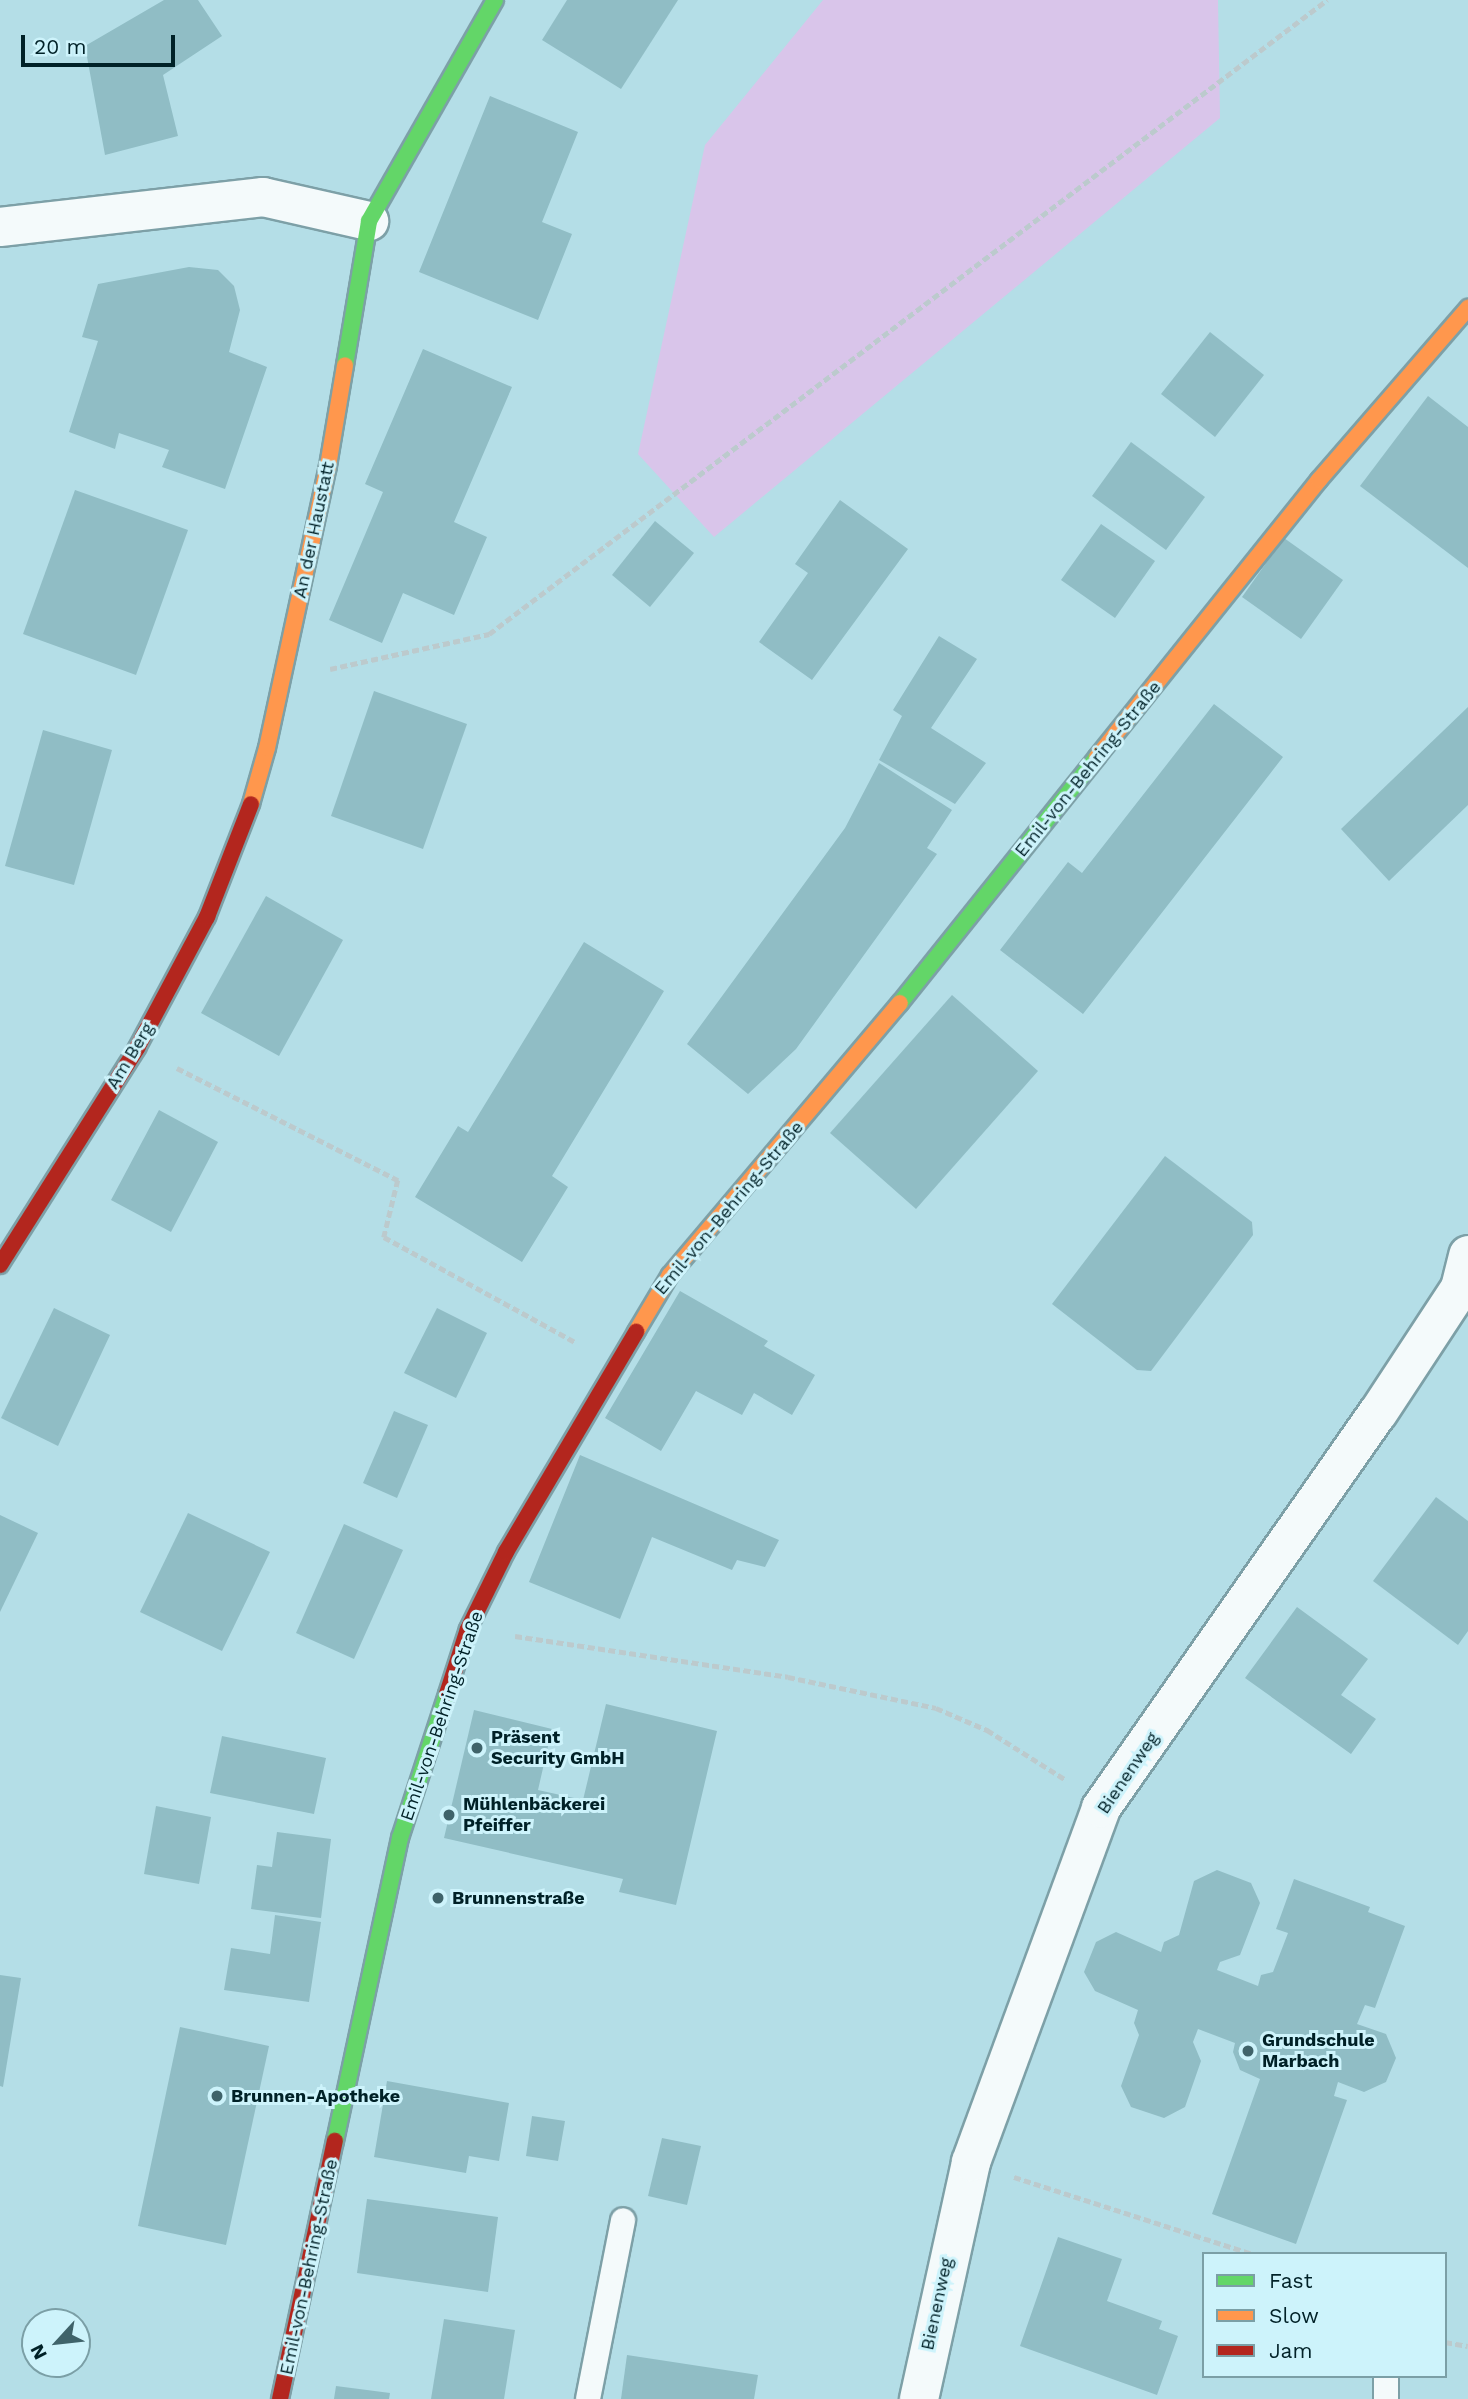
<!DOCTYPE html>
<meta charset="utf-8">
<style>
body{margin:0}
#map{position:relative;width:1468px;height:2399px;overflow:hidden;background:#b4dee7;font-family:"Work Sans",sans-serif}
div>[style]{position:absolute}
.green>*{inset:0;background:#d9c5ea}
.building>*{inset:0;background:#90bdc5}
.path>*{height:4.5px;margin-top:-2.25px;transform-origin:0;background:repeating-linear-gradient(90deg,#bccacd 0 7px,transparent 0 10.5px)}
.roads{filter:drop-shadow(2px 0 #7da0a7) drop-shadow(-2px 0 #7da0a7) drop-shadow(0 2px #7da0a7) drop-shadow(0 -2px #7da0a7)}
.lane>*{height:24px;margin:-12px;padding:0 12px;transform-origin:12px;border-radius:12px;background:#f4fafb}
.street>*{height:38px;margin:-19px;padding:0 19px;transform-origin:19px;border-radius:19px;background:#f4fafb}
.fast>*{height:16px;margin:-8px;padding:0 8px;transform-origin:8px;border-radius:8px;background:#63d668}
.slow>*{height:16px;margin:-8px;padding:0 8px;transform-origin:8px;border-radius:8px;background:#ff974d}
.jam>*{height:16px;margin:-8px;padding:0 8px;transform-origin:8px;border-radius:8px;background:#b3261e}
.dots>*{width:19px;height:19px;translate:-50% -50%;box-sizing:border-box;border:4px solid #cdf3fb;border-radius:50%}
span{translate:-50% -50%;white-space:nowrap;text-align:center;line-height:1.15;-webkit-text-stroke:6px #cdf3fb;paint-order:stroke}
.street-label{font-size:18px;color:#002127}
.poi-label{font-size:18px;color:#002127;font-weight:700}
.left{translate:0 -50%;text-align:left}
.legend{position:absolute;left:1202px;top:2252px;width:245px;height:126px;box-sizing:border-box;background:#cdf3fb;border:2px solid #7b9fa6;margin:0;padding:9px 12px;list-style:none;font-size:21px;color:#002127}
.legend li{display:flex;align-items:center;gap:14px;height:35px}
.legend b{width:35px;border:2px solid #7b9fa6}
.north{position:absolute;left:21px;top:2308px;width:70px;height:70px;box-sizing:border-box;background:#cdf3fb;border:2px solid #7b9fa6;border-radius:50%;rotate:243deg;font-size:19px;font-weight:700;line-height:28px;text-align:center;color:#002127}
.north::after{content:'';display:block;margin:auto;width:24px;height:32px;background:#3f636a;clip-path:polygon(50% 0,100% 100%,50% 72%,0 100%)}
.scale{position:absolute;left:21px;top:35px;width:154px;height:32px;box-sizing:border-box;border:4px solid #002127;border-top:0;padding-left:9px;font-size:21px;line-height:24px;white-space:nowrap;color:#002127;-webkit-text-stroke:5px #cdf3fb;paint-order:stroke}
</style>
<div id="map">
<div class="green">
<div style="clip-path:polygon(823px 0,1218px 0,1220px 118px,714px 537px,638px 454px,705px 145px)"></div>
</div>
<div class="building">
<div style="clip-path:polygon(164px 0,198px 0,222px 36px,163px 75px,178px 136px,105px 155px,85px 46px)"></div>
<div style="clip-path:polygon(567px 0,678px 0,621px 89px,542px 40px)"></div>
<div style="clip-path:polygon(490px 96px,578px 132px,542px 222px,572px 234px,538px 320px,419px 272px)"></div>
<div style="clip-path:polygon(189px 267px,218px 270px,234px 286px,240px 310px,229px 352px,267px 367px,225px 489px,162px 467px,169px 450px,119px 433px,115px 449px,69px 432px,98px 341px,82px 337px,98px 284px)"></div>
<div style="clip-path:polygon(1210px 332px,1264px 375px,1215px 437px,1161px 394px)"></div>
<div style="clip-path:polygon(423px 349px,512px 387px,454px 522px,487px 537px,454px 615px,403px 593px,382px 643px,329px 620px,383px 492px,365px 484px)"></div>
<div style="clip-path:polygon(1428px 396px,1468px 427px,1468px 568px,1360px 486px)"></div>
<div style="clip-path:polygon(1131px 442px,1205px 497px,1166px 550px,1092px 496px)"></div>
<div style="clip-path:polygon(75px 490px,188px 530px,136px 675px,23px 634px)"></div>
<div style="clip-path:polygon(840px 500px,908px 549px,812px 680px,759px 642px,808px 573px,795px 564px)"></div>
<div style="clip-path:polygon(655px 521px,694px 553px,650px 607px,612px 575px)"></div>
<div style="clip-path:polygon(1101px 524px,1155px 561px,1115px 618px,1061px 580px)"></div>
<div style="clip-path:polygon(1284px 538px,1343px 580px,1301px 639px,1242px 597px)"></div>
<div style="clip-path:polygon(939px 636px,977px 659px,931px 728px,986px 763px,955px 804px,879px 760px,902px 716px,893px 710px)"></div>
<div style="clip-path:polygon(374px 691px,467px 724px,423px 849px,331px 816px)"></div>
<div style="clip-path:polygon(1214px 704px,1283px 757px,1083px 1014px,1000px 950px,1068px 862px,1082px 873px)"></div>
<div style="clip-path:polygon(1468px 707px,1468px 805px,1389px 881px,1341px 829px)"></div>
<div style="clip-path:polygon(43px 730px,112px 750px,74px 885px,5px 866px)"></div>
<div style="clip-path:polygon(879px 763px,952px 810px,927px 848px,937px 854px,796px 1049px,748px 1094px,687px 1044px,845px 828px)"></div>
<div style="clip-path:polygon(266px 896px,343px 940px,279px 1056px,201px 1013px)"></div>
<div style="clip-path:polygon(584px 942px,664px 991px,552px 1176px,568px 1187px,522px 1262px,415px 1197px,458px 1126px,468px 1132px)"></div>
<div style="clip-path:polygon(952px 995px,1038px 1071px,916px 1209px,830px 1133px)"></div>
<div style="clip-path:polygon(159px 1110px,218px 1142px,171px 1232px,111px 1200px)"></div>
<div style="clip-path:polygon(1165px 1156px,1252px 1222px,1253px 1235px,1151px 1371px,1137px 1370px,1052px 1304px)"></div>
<div style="clip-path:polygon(680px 1291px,768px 1341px,764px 1346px,815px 1375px,792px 1415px,754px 1393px,742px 1415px,696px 1391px,661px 1451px,605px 1418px)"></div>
<div style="clip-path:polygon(54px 1308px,110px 1335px,58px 1446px,1px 1418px)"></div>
<div style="clip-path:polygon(437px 1308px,487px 1333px,456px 1398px,404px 1373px)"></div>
<div style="clip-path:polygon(394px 1411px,428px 1425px,397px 1498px,363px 1483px)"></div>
<div style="clip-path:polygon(580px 1455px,779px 1540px,765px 1567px,737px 1560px,732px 1570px,652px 1537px,620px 1619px,529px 1582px)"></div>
<div style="clip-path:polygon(1436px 1497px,1468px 1521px,1468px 1631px,1458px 1645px,1373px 1581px)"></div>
<div style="clip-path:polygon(188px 1513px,270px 1552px,222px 1651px,140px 1612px)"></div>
<div style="clip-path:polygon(0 1515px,38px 1533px,0 1612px)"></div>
<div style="clip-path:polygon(344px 1524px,403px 1550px,354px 1659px,296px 1633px)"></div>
<div style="clip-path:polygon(1297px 1607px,1368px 1659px,1341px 1695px,1376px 1719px,1351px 1754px,1245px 1678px)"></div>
<div style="clip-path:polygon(606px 1704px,717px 1731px,676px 1905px,619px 1892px,623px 1879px,444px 1838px,474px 1710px,552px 1729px,538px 1790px,583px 1800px)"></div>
<div style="clip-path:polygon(222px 1736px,326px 1758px,314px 1814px,210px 1793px)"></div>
<div style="clip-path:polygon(156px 1806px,211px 1817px,199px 1884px,144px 1874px)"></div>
<div style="clip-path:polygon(277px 1832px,331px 1839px,321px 1918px,251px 1909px,257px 1865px,272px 1867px)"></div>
<div style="clip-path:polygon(1217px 1870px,1251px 1883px,1260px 1903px,1240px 1955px,1220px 1962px,1217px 1970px,1258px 1986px,1261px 1975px,1273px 1972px,1288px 1933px,1276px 1929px,1294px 1879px,1370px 1907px,1368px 1912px,1405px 1926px,1375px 2008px,1365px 2005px,1357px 2024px,1386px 2034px,1396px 2058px,1386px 2082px,1364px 2092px,1338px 2082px,1334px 2096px,1347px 2100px,1296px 2244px,1212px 2214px,1260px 2079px,1240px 2070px,1233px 2052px,1235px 2043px,1198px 2029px,1193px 2042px,1201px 2061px,1185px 2107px,1164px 2118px,1131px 2107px,1121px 2086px,1139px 2035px,1134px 2023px,1138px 2010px,1095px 1991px,1084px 1972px,1096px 1942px,1116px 1932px,1161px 1952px,1164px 1942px,1179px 1935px,1194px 1881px)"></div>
<div style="clip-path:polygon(275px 1915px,321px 1922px,309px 2002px,224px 1990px,231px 1948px,270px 1954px)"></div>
<div style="clip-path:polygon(0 1975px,21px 1978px,3px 2087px,0 2086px)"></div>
<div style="clip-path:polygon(180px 2027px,269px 2046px,226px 2245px,138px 2226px)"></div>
<div style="clip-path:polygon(387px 2081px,509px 2103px,499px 2161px,469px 2156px,466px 2173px,374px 2157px)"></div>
<div style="clip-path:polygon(532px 2116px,565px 2121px,558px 2161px,526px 2156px)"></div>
<div style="clip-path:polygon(662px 2138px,701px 2146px,687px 2205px,648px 2196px)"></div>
<div style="clip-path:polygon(367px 2199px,498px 2217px,488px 2292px,357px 2273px)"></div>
<div style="clip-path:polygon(1058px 2237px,1122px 2259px,1107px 2301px,1162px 2321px,1159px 2329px,1178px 2336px,1157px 2395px,1020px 2346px)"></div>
<div style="clip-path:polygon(444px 2319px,515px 2330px,504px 2399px,431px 2399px)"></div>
<div style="clip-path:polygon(627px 2355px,758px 2375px,754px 2399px,621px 2399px)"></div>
<div style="clip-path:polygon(336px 2386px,390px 2393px,389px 2399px,334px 2399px)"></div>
</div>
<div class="path">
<div style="left:330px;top:669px;width:163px;rotate:-12.4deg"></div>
<div style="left:489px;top:634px;width:1051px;rotate:-37.11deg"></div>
<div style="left:177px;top:1068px;width:248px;rotate:26.9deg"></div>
<div style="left:398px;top:1180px;width:59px;rotate:103.8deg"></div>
<div style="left:384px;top:1237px;width:220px;rotate:28.8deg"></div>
<div style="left:515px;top:1636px;width:276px;rotate:8.5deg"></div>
<div style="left:788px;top:1677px;width:151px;rotate:11.8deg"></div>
<div style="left:936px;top:1708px;width:56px;rotate:23.3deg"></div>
<div style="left:987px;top:1730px;width:93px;rotate:32.3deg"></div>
<div style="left:1014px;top:2177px;width:251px;rotate:17.9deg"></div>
<div style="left:1445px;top:2342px;width:23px;rotate:10deg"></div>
</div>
<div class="roads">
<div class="lane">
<div style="left:588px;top:2399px;width:182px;rotate:-78.9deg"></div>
<div style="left:1386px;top:2399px;width:23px;rotate:-90deg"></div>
</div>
<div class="street">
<div style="left:0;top:227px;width:265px;rotate:-6.5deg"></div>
<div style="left:263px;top:197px;width:109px;rotate:12.8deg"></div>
<div style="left:919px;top:2399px;width:243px;rotate:-77.6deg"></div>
<div style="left:971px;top:2162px;width:377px;rotate:-69.8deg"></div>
<div style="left:1101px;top:1808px;width:482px;rotate:-55deg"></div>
<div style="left:1378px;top:1413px;width:149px;rotate:-56.7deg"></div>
<div style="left:1460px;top:1288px;width:34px;rotate:-76deg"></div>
</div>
<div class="fast">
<div style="left:345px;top:365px;width:146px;rotate:-80.5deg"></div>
<div style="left:369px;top:221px;width:254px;rotate:-60.3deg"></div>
<div style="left:900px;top:1003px;width:315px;rotate:-51.3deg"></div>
<div style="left:335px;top:2141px;width:310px;rotate:-77.9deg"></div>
<div style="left:400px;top:1838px;width:151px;rotate:-71.9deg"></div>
</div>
<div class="slow">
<div style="left:1097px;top:757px;width:355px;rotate:-51.3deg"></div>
<div style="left:1319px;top:480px;width:228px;rotate:-49.1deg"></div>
<div style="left:251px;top:804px;width:58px;rotate:-74.1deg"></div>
<div style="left:267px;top:748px;width:289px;rotate:-77.8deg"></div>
<div style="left:328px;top:466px;width:102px;rotate:-80.4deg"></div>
<div style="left:636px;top:1332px;width:66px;rotate:-59.2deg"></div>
<div style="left:670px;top:1275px;width:356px;rotate:-49.8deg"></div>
</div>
<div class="jam">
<div style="left:0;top:1265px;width:257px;rotate:-57.7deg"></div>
<div style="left:137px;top:1048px;width:149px;rotate:-61.9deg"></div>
<div style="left:207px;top:917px;width:121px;rotate:-68.7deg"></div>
<div style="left:447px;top:1694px;width:68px;rotate:-72.1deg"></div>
<div style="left:468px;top:1629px;width:86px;rotate:-63.7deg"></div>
<div style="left:506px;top:1552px;width:256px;rotate:-59.4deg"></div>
<div style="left:280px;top:2399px;width:264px;rotate:-78deg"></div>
</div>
</div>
<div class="dots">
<div style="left:477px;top:1748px;background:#3f636a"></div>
<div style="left:449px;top:1815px;background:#3f636a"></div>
<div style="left:438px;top:1898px;background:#3f636a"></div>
<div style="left:1248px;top:2051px;background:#3f636a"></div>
<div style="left:217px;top:2096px;background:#3f636a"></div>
</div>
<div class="street-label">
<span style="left:314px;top:530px;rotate:-78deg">An der Haustatt</span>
<span style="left:1088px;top:769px;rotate:-51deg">Emil-von-Behring-Straße</span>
<span style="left:130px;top:1056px;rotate:-59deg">Am Berg</span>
<span style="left:729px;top:1208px;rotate:-50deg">Emil-von-Behring-Straße</span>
<span style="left:442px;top:1716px;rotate:-71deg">Emil-von-Behring-Straße</span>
<span style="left:1128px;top:1773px;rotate:-56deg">Bienenweg</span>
<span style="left:309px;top:2267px;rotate:-78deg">Emil-von-Behring-Straße</span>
<span style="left:937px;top:2304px;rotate:-78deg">Bienenweg</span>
</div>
<div class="poi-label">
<span class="left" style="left:491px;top:1748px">Präsent<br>Security GmbH</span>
<span class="left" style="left:463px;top:1815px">Mühlenbäckerei<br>Pfeiffer</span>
<span class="left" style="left:452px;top:1898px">Brunnenstraße</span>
<span class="left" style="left:1262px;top:2051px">Grundschule<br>Marbach</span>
<span class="left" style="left:231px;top:2096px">Brunnen-Apotheke</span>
</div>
<ul class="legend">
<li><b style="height:9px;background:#63d668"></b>Fast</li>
<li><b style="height:9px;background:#ff974d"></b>Slow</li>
<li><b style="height:9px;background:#b3261e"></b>Jam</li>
</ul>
<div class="north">N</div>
<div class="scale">20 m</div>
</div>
